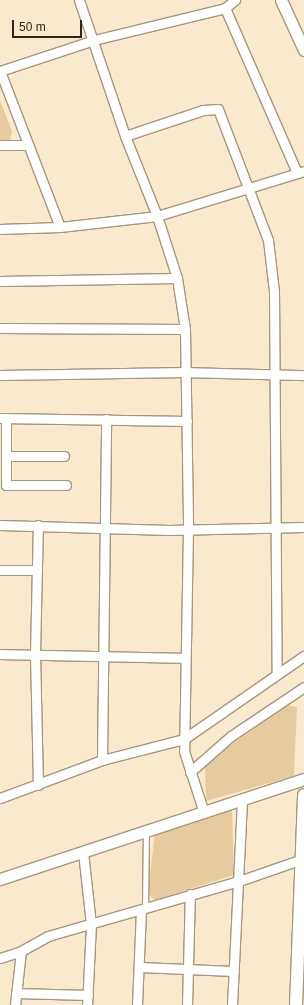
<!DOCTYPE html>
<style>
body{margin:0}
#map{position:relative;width:304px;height:1005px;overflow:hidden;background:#f9e9cd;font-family:Arial,sans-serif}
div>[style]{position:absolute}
.green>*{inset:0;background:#e6cb9e}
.roads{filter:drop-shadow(1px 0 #a6977d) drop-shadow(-1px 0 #a6977d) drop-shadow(0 1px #a6977d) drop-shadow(0 -1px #a6977d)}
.service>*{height:4.5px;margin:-2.25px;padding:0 2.25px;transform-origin:2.25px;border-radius:2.25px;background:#fff}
.minor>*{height:9px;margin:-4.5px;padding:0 4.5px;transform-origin:4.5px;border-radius:4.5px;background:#fff}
.tertiary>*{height:11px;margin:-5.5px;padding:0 5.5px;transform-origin:5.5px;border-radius:5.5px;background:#fff}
.secondary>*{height:12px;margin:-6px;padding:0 6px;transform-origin:6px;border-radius:6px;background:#fff}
span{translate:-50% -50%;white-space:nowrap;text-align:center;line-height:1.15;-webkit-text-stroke:3px #f9e9cd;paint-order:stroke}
.scale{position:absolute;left:12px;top:20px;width:70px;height:18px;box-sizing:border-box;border:2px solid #2c261c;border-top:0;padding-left:5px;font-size:12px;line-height:14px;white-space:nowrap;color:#2c261c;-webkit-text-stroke:3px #f9e9cd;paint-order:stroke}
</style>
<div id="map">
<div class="green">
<div style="clip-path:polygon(0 101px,12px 131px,10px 140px,0 140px)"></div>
<div style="clip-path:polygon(286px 705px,297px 707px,294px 776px,206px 801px,205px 764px)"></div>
<div style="clip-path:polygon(232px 809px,234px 875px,155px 900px,151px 897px,148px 891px,155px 833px)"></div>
</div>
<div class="roads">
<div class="service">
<div style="left:145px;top:909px;width:78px;rotate:-89.3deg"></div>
</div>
<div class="minor">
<div style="left:79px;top:0;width:144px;rotate:71.3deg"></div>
<div style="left:125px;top:136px;width:86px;rotate:68.2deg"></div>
<div style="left:157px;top:216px;width:65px;rotate:72.1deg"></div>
<div style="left:177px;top:278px;width:52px;rotate:81.1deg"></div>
<div style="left:185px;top:329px;width:200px;rotate:89.1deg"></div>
<div style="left:188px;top:529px;width:222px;rotate:91deg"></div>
<div style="left:184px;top:751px;width:65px;rotate:72.1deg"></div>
<div style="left:225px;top:8px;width:180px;rotate:66.4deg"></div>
<div style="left:0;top:71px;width:99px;rotate:-18.3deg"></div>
<div style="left:94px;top:40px;width:135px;rotate:-13.7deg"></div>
<div style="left:225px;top:8px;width:13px;rotate:-39deg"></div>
<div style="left:0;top:71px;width:167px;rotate:69deg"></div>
<div style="left:125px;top:136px;width:82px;rotate:-18.4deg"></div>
<div style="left:203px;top:110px;width:15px;rotate:-4deg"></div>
<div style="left:218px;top:109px;width:140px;rotate:69.1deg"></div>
<div style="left:268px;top:240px;width:51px;rotate:83.3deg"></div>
<div style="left:274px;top:291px;width:383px;rotate:89.6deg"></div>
<div style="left:0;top:145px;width:26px"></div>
<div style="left:0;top:229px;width:60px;rotate:-1.9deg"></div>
<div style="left:60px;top:227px;width:98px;rotate:-6.5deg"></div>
<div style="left:157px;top:216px;width:154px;rotate:-17deg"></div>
<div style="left:0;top:281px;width:177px;rotate:-1deg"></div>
<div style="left:0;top:328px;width:185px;rotate:0.3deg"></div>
<div style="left:0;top:375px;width:186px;rotate:-0.9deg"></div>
<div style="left:186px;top:372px;width:118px;rotate:1.5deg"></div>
<div style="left:0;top:418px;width:187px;rotate:0.9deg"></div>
<div style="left:6px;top:418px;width:67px;rotate:90deg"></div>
<div style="left:6px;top:485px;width:60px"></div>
<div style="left:6px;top:456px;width:58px"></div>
<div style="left:0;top:525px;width:169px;rotate:1.7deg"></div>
<div style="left:169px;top:530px;width:135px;rotate:-1.3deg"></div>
<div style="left:0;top:570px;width:37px"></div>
<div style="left:0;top:654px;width:185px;rotate:1.2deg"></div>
<div style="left:102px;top:760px;width:341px;rotate:-89.3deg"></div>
<div style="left:190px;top:772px;width:55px;rotate:-41.3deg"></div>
<div style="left:231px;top:736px;width:88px;rotate:-33.9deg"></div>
<div style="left:38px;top:785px;width:131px;rotate:-91.3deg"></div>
<div style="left:35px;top:654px;width:129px;rotate:-88.7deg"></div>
<div style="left:0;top:798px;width:109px;rotate:-20.4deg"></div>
<div style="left:102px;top:760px;width:85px;rotate:-14.4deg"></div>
<div style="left:184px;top:739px;width:146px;rotate:-34.7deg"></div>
<div style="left:83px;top:852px;width:72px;rotate:83.7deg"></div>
<div style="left:91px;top:924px;width:81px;rotate:92.8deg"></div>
<div style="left:0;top:958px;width:22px;rotate:-18deg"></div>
<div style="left:21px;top:951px;width:31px;rotate:-29deg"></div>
<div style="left:48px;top:936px;width:199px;rotate:-16.1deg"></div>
<div style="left:239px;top:881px;width:67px;rotate:-19.2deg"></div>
<div style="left:139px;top:967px;width:95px;rotate:2.4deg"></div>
<div style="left:16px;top:993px;width:72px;rotate:1.6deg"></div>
<div style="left:15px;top:1005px;width:54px;rotate:-83.7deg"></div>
<div style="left:137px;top:1005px;width:95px;rotate:-87.6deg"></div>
<div style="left:187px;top:1005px;width:111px;rotate:-88.5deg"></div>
<div style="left:232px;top:1005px;width:206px;rotate:-87.2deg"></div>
</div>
<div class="tertiary">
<div style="left:281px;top:0;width:55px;rotate:65.3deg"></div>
<div style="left:0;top:879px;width:320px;rotate:-18.2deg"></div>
</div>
<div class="secondary">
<div style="left:296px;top:1005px;width:210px;rotate:-87.8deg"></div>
</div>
</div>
<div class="scale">50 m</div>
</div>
